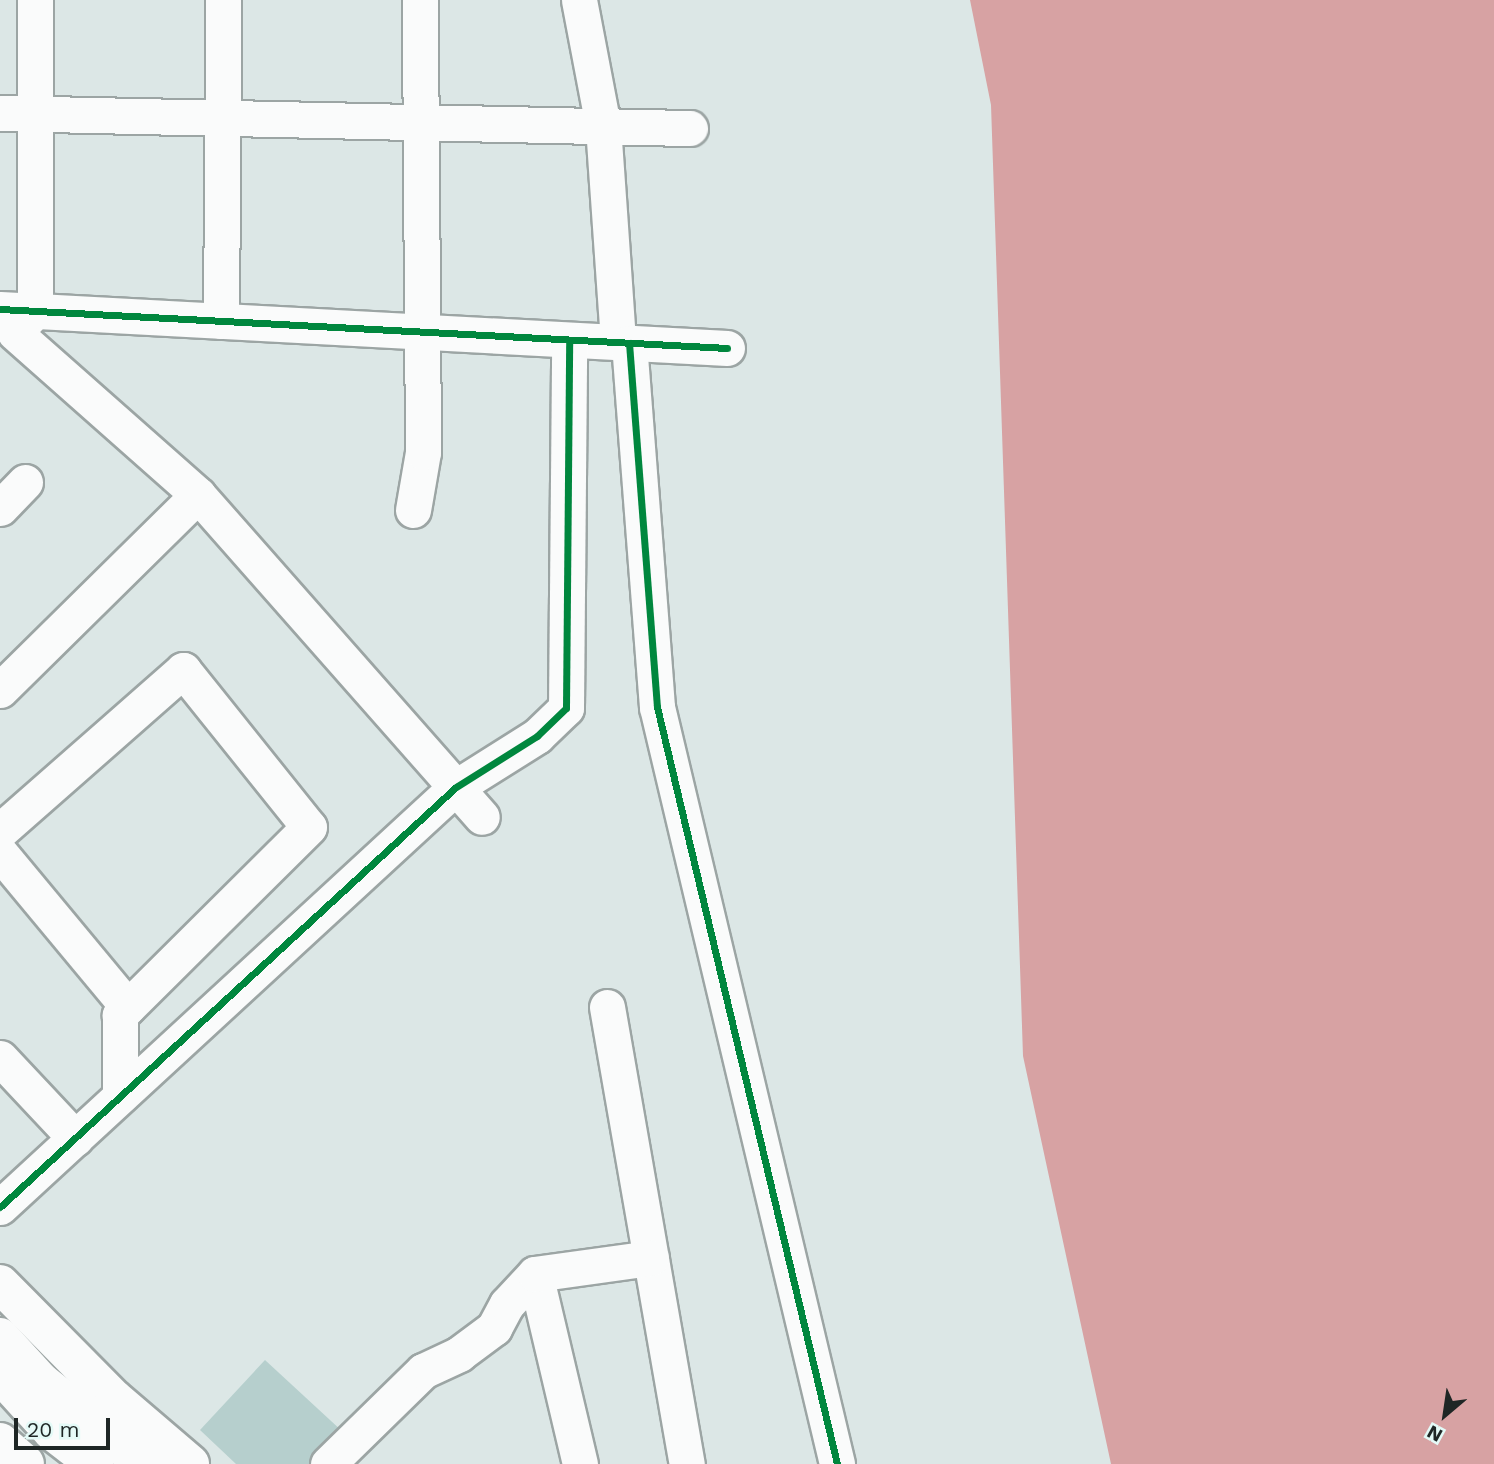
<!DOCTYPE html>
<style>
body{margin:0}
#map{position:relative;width:1494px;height:1464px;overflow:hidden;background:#dce7e6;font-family:"Work Sans",sans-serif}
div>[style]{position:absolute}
.water>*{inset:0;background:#d7a2a3}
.building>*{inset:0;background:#b6cfcd}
.roads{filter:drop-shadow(2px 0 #9ca5a4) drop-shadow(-2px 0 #9ca5a4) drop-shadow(0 2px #9ca5a4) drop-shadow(0 -2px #9ca5a4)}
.minor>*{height:35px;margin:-17.5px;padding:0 17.5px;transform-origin:17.5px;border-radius:17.5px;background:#fafbfb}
.tertiary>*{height:38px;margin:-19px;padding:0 19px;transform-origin:19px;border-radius:19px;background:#fafbfb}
.trunk>*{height:38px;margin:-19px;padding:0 19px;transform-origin:19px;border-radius:19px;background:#fafbfb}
.cycleway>*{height:7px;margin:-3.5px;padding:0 3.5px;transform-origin:3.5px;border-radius:3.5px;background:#00873e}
span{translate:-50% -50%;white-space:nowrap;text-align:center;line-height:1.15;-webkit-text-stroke:5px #e4faf7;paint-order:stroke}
.north{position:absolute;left:1410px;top:1380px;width:70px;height:70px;-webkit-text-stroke:5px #e4faf7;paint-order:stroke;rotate:209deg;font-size:19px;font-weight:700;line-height:28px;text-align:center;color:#1e2625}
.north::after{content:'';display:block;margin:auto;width:24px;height:32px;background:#1e2625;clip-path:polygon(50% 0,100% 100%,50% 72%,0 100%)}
.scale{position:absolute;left:14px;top:1418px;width:96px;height:32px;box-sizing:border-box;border:4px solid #1e2625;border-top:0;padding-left:9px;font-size:21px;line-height:24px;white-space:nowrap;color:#1e2625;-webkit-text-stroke:5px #e4faf7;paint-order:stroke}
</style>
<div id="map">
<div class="water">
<div style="clip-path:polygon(970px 0,1494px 0,1494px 1464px,1111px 1464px,1023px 1056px,991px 105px)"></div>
</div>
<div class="building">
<div style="clip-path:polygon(265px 1360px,343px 1432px,314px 1464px,236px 1464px,200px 1430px)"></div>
</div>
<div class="roads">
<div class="minor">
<div style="left:579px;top:0;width:128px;rotate:79.2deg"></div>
<div style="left:603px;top:126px;width:217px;rotate:86deg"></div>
<div style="left:0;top:113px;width:690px;rotate:1.25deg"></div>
<div style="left:0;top:309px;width:728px;rotate:3.07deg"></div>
<div style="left:221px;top:321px;width:321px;rotate:-89.6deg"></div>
<div style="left:19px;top:328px;width:23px;rotate:-47deg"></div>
<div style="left:35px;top:311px;width:311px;rotate:-90deg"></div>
<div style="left:15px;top:333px;width:244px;rotate:41.5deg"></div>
<div style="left:198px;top:495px;width:429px;rotate:48.6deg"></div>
<div style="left:629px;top:343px;width:365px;rotate:85.6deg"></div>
<div style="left:657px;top:707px;width:778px;rotate:76.62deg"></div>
<div style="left:0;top:508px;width:36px;rotate:-46deg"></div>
<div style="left:413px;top:510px;width:59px;rotate:-80.2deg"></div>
<div style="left:423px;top:452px;width:452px;rotate:-90.4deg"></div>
<div style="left:0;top:690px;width:278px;rotate:-44.6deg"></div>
<div style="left:0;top:831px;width:244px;rotate:-41.3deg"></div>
<div style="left:183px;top:670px;width:201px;rotate:51.3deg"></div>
<div style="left:309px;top:827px;width:267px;rotate:135.2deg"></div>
<div style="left:120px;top:1015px;width:81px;rotate:90deg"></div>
<div style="left:0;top:853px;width:200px;rotate:50.3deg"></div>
<div style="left:607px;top:1007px;width:464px;rotate:80.1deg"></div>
<div style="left:0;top:1058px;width:110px;rotate:46.8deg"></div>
<div style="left:0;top:1207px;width:620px;rotate:-42.65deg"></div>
<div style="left:456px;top:787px;width:96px;rotate:-32.2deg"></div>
<div style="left:537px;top:736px;width:40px;rotate:-44deg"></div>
<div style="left:566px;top:708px;width:368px;rotate:-89.5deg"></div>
<div style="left:328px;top:1464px;width:133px;rotate:-44.4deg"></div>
<div style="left:423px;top:1371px;width:40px;rotate:-25deg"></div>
<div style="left:459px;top:1354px;width:44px;rotate:-36.6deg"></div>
<div style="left:494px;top:1328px;width:27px;rotate:-62deg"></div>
<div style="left:507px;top:1304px;width:41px;rotate:-47deg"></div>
<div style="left:580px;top:1464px;width:195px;rotate:-103.3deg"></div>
<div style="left:535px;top:1274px;width:117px;rotate:-7.9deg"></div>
</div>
<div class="tertiary">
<div style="left:0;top:1284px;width:162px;rotate:45.3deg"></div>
<div style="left:114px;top:1399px;width:100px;rotate:40.5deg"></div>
</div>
<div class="trunk">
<div style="left:0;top:1337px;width:61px;rotate:47.7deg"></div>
<div style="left:41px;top:1382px;width:132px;rotate:38.3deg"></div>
<div style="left:0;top:1374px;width:77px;rotate:47.6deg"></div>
<div style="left:52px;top:1431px;width:54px;rotate:37.5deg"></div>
<div style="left:0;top:1442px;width:33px;rotate:41deg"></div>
</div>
</div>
<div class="cycleway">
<div style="left:0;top:309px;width:728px;rotate:3.07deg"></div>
<div style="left:629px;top:343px;width:365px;rotate:85.6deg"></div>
<div style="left:657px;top:707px;width:778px;rotate:76.62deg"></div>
<div style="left:0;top:1207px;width:620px;rotate:-42.65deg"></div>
<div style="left:456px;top:787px;width:96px;rotate:-32.2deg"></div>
<div style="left:537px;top:736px;width:40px;rotate:-44deg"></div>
<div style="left:566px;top:708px;width:368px;rotate:-89.5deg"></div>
</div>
<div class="north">N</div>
<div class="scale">20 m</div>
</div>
